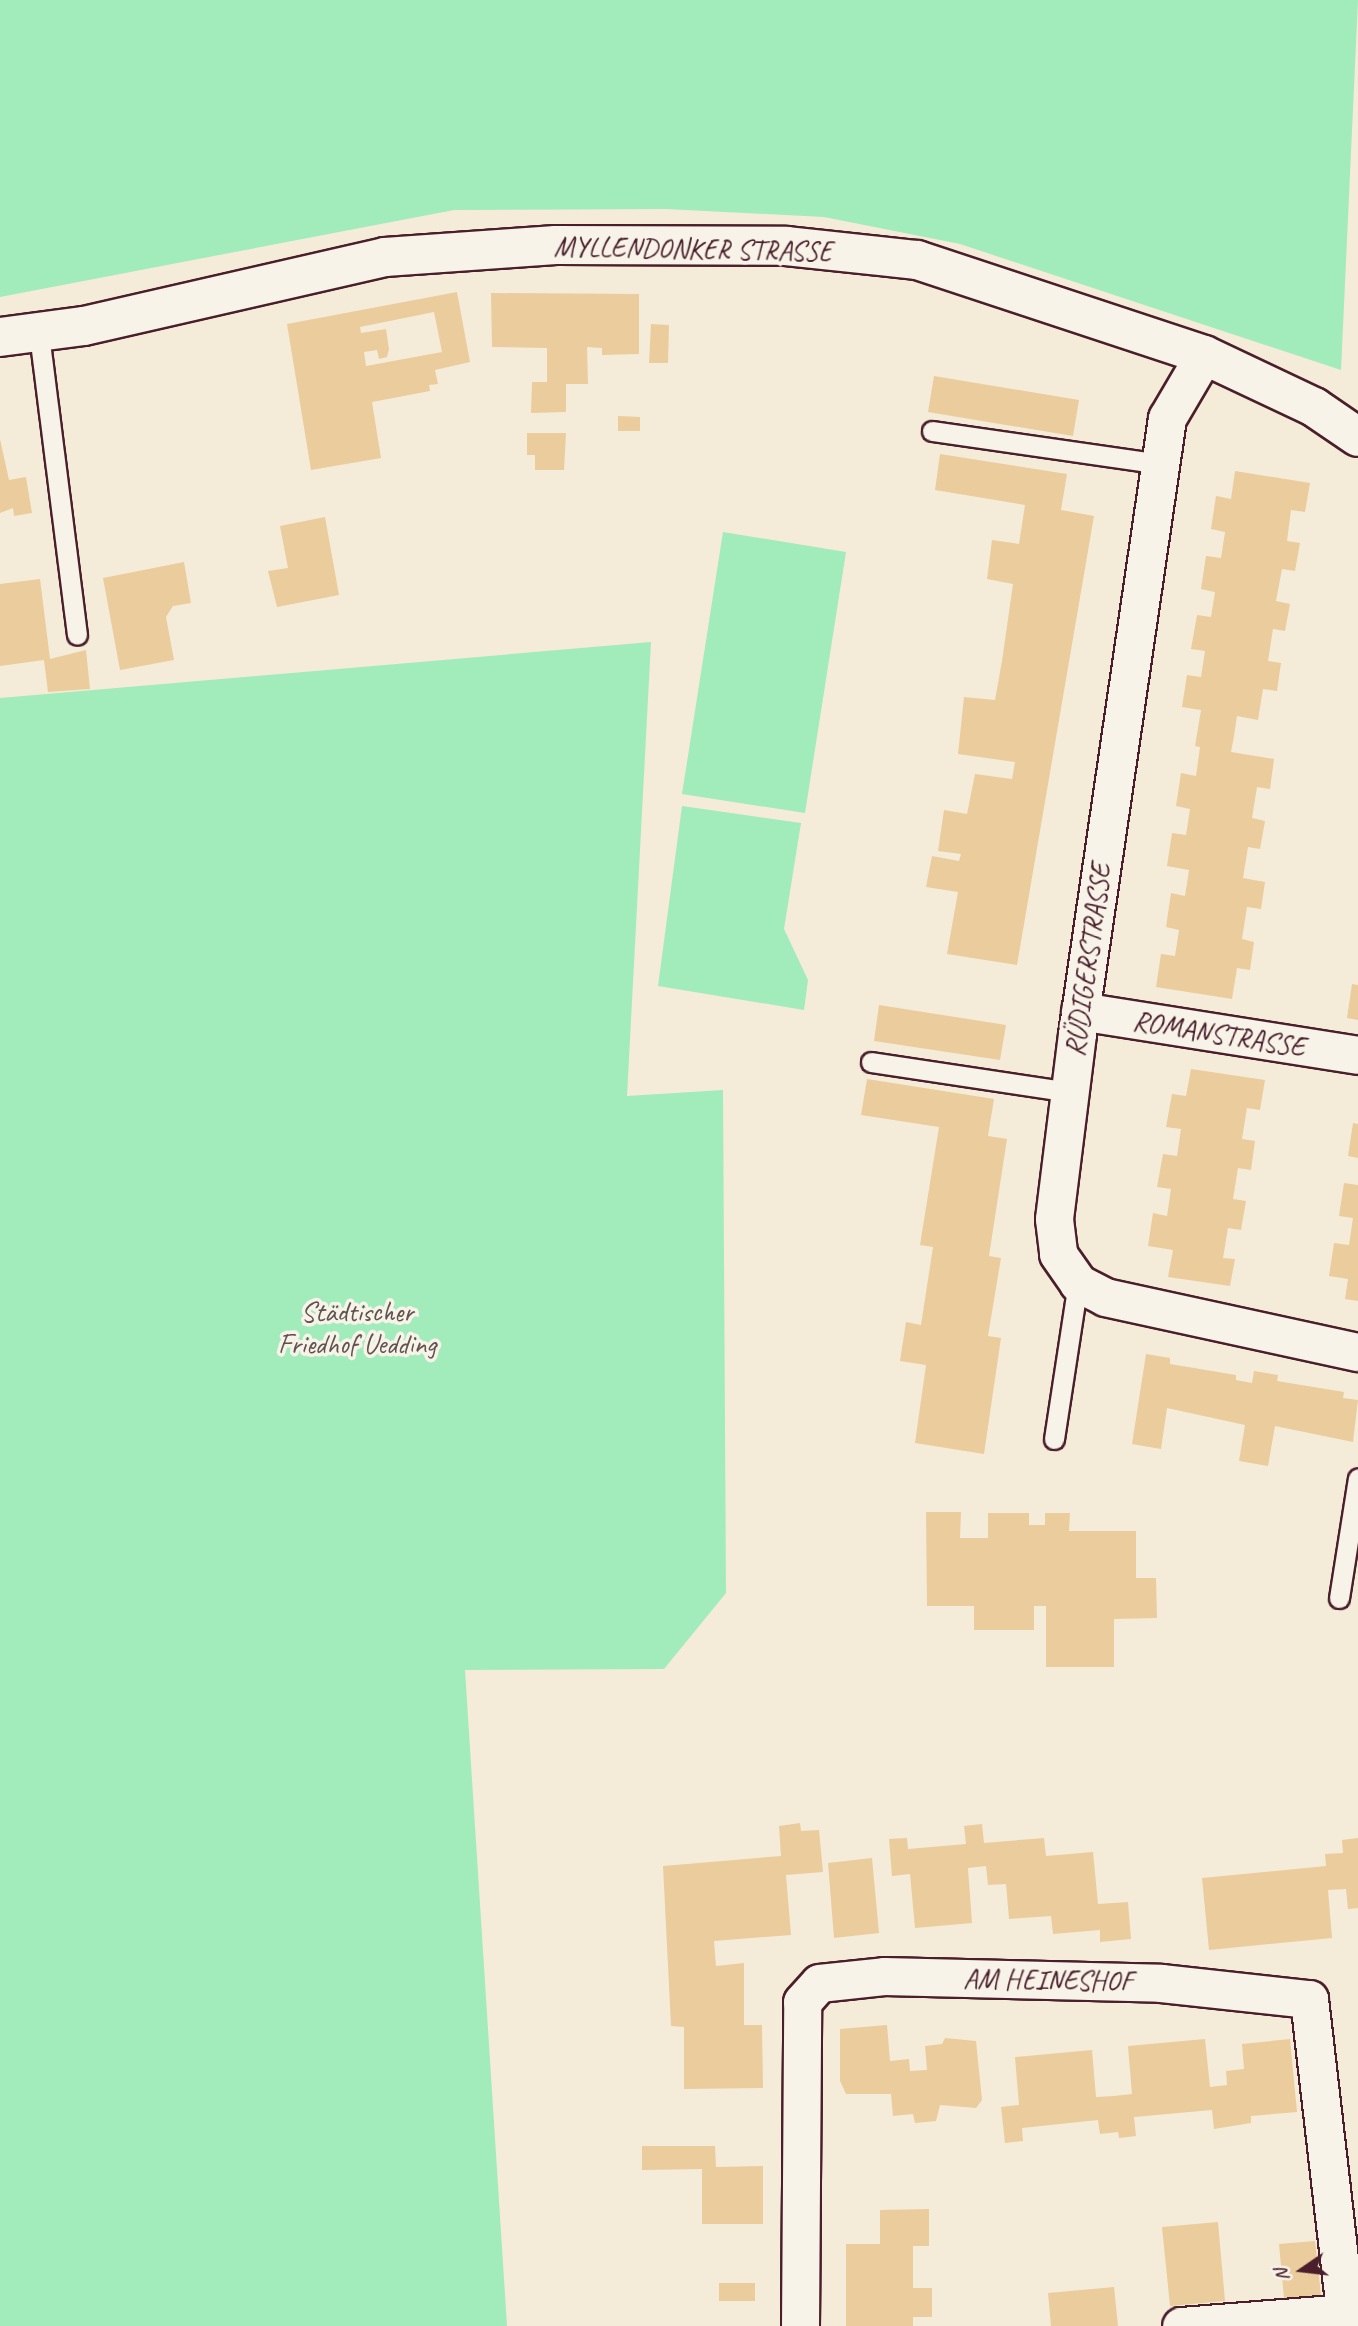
<!DOCTYPE html>
<meta charset="utf-8">
<style>
body{margin:0}
#map{position:relative;width:1358px;height:2326px;overflow:hidden;background:#f5ebd9;font-family:Caveat,sans-serif}
div>[style]{position:absolute}
.green>*{inset:0;background:#a2ebbb}
.building>*{inset:0;background:#ebcc9d}
.roads{filter:drop-shadow(2px 0 #4a1f2b) drop-shadow(-2px 0 #4a1f2b) drop-shadow(0 2px #4a1f2b) drop-shadow(0 -2px #4a1f2b)}
.lane>*{height:19px;margin:-9.5px;padding:0 9.5px;transform-origin:9.5px;border-radius:9.5px;background:#f7f3e8}
.street>*{height:37px;margin:-18.5px;padding:0 18.5px;transform-origin:18.5px;border-radius:18.5px;background:#f7f3e8}
.secondary>*{height:38px;margin:-19px;padding:0 19px;transform-origin:19px;border-radius:19px;background:#f7f3e8}
span{translate:-50% -50%;white-space:nowrap;text-align:center;line-height:1.15;-webkit-text-stroke:7px #f7f3e8;paint-order:stroke}
.street-label{font-size:28px;color:#4a1f2b}
.park-label{font-size:28px;color:#60524f}
.north{position:absolute;left:1267px;top:2235px;width:70px;height:70px;-webkit-text-stroke:5px #f7f3e8;paint-order:stroke;rotate:256deg;font-size:19px;font-weight:700;line-height:28px;text-align:center;color:#4a1f2b}
.north::after{content:'';display:block;margin:auto;width:24px;height:32px;background:#4a1f2b;clip-path:polygon(50% 0,100% 100%,50% 72%,0 100%)}
</style>
<div id="map">
<div class="green">
<div style="clip-path:polygon(0 0,1358px 0,1341px 370px,960px 244px,824px 217px,666px 209px,454px 210px,0 297px)"></div>
<div style="clip-path:polygon(723px 532px,846px 552px,805px 813px,682px 794px)"></div>
<div style="clip-path:polygon(651px 642px,627px 1096px,723px 1090px,726px 1593px,664px 1669px,465px 1670px,507px 2326px,0 2326px,0 698px)"></div>
<div style="clip-path:polygon(682px 806px,801px 823px,784px 929px,808px 980px,804px 1010px,658px 986px)"></div>
</div>
<div class="building">
<div style="clip-path:polygon(evenodd,457px 292px,470px 362px,435px 370px,438px 384px,429px 385px,430px 391px,372px 402px,381px 458px,311px 470px,287px 324px,457px 292px,434px 312px,442px 352px,366px 366px,364px 352px,377px 350px,379px 359px,387px 357px,389px 349px,386px 329px,361px 333px,360px 327px,434px 312px)"></div>
<div style="clip-path:polygon(491px 293px,639px 294px,639px 354px,602px 355px,602px 348px,587px 347px,588px 384px,566px 384px,566px 412px,531px 413px,532px 382px,547px 382px,547px 348px,492px 347px)"></div>
<div style="clip-path:polygon(651px 324px,669px 325px,668px 363px,649px 363px)"></div>
<div style="clip-path:polygon(934px 376px,1079px 400px,1073px 436px,928px 412px)"></div>
<div style="clip-path:polygon(618px 416px,640px 417px,640px 431px,618px 431px)"></div>
<div style="clip-path:polygon(527px 433px,566px 433px,564px 470px,535px 470px,535px 455px,527px 455px)"></div>
<div style="clip-path:polygon(0 439px,9px 480px,26px 477px,32px 513px,14px 516px,13px 508px,0 513px)"></div>
<div style="clip-path:polygon(940px 454px,1067px 474px,1061px 510px,1094px 516px,1017px 965px,947px 954px,958px 892px,926px 887px,932px 856px,959px 861px,961px 854px,938px 851px,944px 810px,967px 814px,975px 774px,1012px 779px,1015px 762px,958px 754px,964px 697px,995px 700px,1002px 661px,1013px 584px,987px 579px,992px 540px,1019px 544px,1025px 505px,935px 490px)"></div>
<div style="clip-path:polygon(1235px 471px,1310px 483px,1305px 512px,1291px 510px,1287px 541px,1300px 543px,1295px 571px,1282px 569px,1276px 601px,1290px 604px,1285px 631px,1273px 629px,1268px 661px,1281px 663px,1277px 691px,1263px 689px,1258px 720px,1237px 716px,1234px 736px,1231px 752px,1274px 759px,1270px 789px,1257px 787px,1252px 818px,1265px 821px,1260px 849px,1248px 847px,1243px 878px,1265px 882px,1261px 909px,1247px 907px,1242px 939px,1254px 942px,1250px 970px,1237px 968px,1232px 999px,1156px 987px,1161px 954px,1175px 956px,1179px 930px,1166px 927px,1171px 893px,1185px 896px,1189px 870px,1167px 866px,1172px 833px,1186px 835px,1190px 809px,1176px 806px,1181px 773px,1196px 776px,1200px 747px,1195px 746px,1201px 710px,1182px 707px,1187px 675px,1201px 677px,1205px 651px,1191px 649px,1197px 615px,1211px 617px,1215px 592px,1201px 589px,1206px 556px,1221px 558px,1225px 532px,1211px 529px,1216px 496px,1231px 499px)"></div>
<div style="clip-path:polygon(325px 517px,339px 595px,277px 607px,268px 571px,288px 568px,280px 526px)"></div>
<div style="clip-path:polygon(184px 562px,191px 603px,173px 606px,166px 617px,174px 660px,120px 670px,103px 578px)"></div>
<div style="clip-path:polygon(40px 579px,50px 659px,86px 650px,90px 689px,48px 692px,44px 660px,0 666px,0 584px)"></div>
<div style="clip-path:polygon(1352px 984px,1358px 985px,1358px 1020px,1347px 1018px)"></div>
<div style="clip-path:polygon(879px 1005px,1006px 1025px,1000px 1060px,874px 1041px)"></div>
<div style="clip-path:polygon(1191px 1069px,1265px 1080px,1260px 1110px,1247px 1108px,1242px 1139px,1255px 1141px,1251px 1170px,1238px 1168px,1233px 1199px,1246px 1201px,1241px 1230px,1228px 1228px,1223px 1258px,1235px 1259px,1230px 1286px,1168px 1277px,1173px 1250px,1148px 1246px,1153px 1213px,1167px 1216px,1171px 1189px,1157px 1187px,1163px 1154px,1177px 1156px,1181px 1129px,1166px 1127px,1172px 1094px,1186px 1096px)"></div>
<div style="clip-path:polygon(867px 1079px,994px 1099px,988px 1136px,1007px 1139px,989px 1256px,1001px 1258px,988px 1336px,1001px 1338px,984px 1454px,915px 1443px,926px 1365px,900px 1361px,906px 1322px,921px 1325px,933px 1247px,920px 1245px,939px 1127px,861px 1115px)"></div>
<div style="clip-path:polygon(1353px 1123px,1358px 1124px,1358px 1158px,1348px 1156px)"></div>
<div style="clip-path:polygon(1344px 1183px,1358px 1185px,1358px 1301px,1345px 1299px,1348px 1279px,1329px 1276px,1334px 1243px,1349px 1245px,1353px 1218px,1339px 1216px)"></div>
<div style="clip-path:polygon(1146px 1354px,1170px 1358px,1170px 1364px,1236px 1375px,1236px 1380px,1252px 1383px,1254px 1371px,1278px 1375px,1277px 1381px,1344px 1392px,1343px 1398px,1358px 1400px,1353px 1442px,1275px 1426px,1268px 1466px,1239px 1461px,1245px 1425px,1167px 1408px,1161px 1449px,1132px 1444px)"></div>
<div style="clip-path:polygon(926px 1512px,961px 1512px,960px 1538px,988px 1538px,988px 1513px,1029px 1513px,1029px 1525px,1045px 1525px,1045px 1513px,1070px 1513px,1069px 1531px,1136px 1531px,1136px 1578px,1156px 1578px,1157px 1618px,1114px 1619px,1114px 1667px,1046px 1667px,1046px 1606px,1034px 1606px,1034px 1630px,974px 1630px,974px 1606px,927px 1606px)"></div>
<div style="clip-path:polygon(800px 1823px,801px 1831px,819px 1830px,823px 1872px,786px 1875px,791px 1935px,714px 1941px,716px 1966px,744px 1963px,744px 2025px,762px 2025px,763px 2088px,684px 2089px,684px 2027px,671px 2026px,663px 1866px,781px 1856px,779px 1826px)"></div>
<div style="clip-path:polygon(982px 1824px,984px 1843px,1044px 1838px,1046px 1856px,1093px 1852px,1098px 1904px,1128px 1902px,1131px 1939px,1100px 1942px,1100px 1930px,1053px 1934px,1051px 1916px,1009px 1919px,1006px 1884px,988px 1885px,986px 1866px,968px 1868px,972px 1923px,915px 1928px,910px 1874px,892px 1876px,889px 1839px,907px 1838px,908px 1849px,966px 1844px,964px 1826px)"></div>
<div style="clip-path:polygon(1358px 1838px,1358px 1908px,1348px 1909px,1346px 1889px,1328px 1890px,1332px 1938px,1209px 1950px,1202px 1878px,1326px 1866px,1325px 1854px,1343px 1853px,1342px 1840px)"></div>
<div style="clip-path:polygon(872px 1858px,879px 1933px,834px 1938px,828px 1863px)"></div>
<div style="clip-path:polygon(887px 2025px,890px 2061px,909px 2059px,910px 2071px,927px 2070px,925px 2046px,942px 2044px,945px 2038px,976px 2041px,982px 2100px,976px 2108px,940px 2105px,936px 2121px,915px 2123px,913px 2114px,893px 2116px,891px 2094px,846px 2094px,840px 2081px,840px 2029px)"></div>
<div style="clip-path:polygon(1205px 2039px,1210px 2087px,1227px 2085px,1226px 2071px,1244px 2069px,1242px 2044px,1290px 2039px,1297px 2112px,1251px 2116px,1251px 2123px,1214px 2129px,1212px 2110px,1134px 2117px,1136px 2136px,1119px 2138px,1118px 2132px,1100px 2134px,1098px 2120px,1022px 2128px,1023px 2141px,1005px 2143px,1001px 2107px,1019px 2105px,1015px 2057px,1092px 2050px,1096px 2097px,1114px 2096px,1132px 2094px,1128px 2046px)"></div>
<div style="clip-path:polygon(642px 2146px,715px 2146px,716px 2167px,763px 2166px,763px 2224px,702px 2224px,702px 2169px,642px 2170px)"></div>
<div style="clip-path:polygon(929px 2209px,929px 2246px,913px 2246px,913px 2288px,932px 2288px,932px 2317px,913px 2317px,913px 2326px,846px 2326px,846px 2244px,880px 2244px,880px 2210px)"></div>
<div style="clip-path:polygon(1218px 2222px,1225px 2301px,1170px 2306px,1162px 2227px)"></div>
<div style="clip-path:polygon(1315px 2241px,1321px 2295px,1284px 2298px,1279px 2244px)"></div>
<div style="clip-path:polygon(719px 2283px,755px 2283px,755px 2301px,719px 2301px)"></div>
<div style="clip-path:polygon(1114px 2287px,1118px 2326px,1051px 2326px,1048px 2293px)"></div>
</div>
<div class="roads">
<div class="lane">
<div style="left:39px;top:334px;width:303px;rotate:82.8deg"></div>
<div style="left:932px;top:431px;width:230px;rotate:8.2deg"></div>
<div style="left:871px;top:1062px;width:201px;rotate:8.6deg"></div>
<div style="left:1054px;top:1439px;width:158px;rotate:-81.3deg"></div>
<div style="left:1339px;top:1598px;width:121px;rotate:-81deg"></div>
</div>
<div class="street">
<div style="left:1204px;top:355px;width:73px;rotate:120.4deg"></div>
<div style="left:1167px;top:418px;width:623px;rotate:98.31deg"></div>
<div style="left:1077px;top:1034px;width:186px;rotate:97.1deg"></div>
<div style="left:1054px;top:1219px;width:35px;rotate:83deg"></div>
<div style="left:1058px;top:1254px;width:35px;rotate:55deg"></div>
<div style="left:1078px;top:1283px;width:30px;rotate:27deg"></div>
<div style="left:1105px;top:1297px;width:259px;rotate:12.3deg"></div>
<div style="left:1080px;top:1011px;width:281px;rotate:9deg"></div>
<div style="left:800px;top:2326px;width:324px;rotate:-89.6deg"></div>
<div style="left:802px;top:2002px;width:25px;rotate:-48deg"></div>
<div style="left:819px;top:1983px;width:65px;rotate:-6.1deg"></div>
<div style="left:884px;top:1976px;width:277px;rotate:1.4deg"></div>
<div style="left:1161px;top:1983px;width:149px;rotate:6.2deg"></div>
<div style="left:1309px;top:1999px;width:329px;rotate:83.4deg"></div>
<div style="left:1181px;top:2326px;width:165px;rotate:-4.5deg"></div>
</div>
<div class="secondary">
<div style="left:0;top:337px;width:85px;rotate:-7.5deg"></div>
<div style="left:84px;top:326px;width:309px;rotate:-12.9deg"></div>
<div style="left:385px;top:257px;width:171px;rotate:-4deg"></div>
<div style="left:556px;top:245px;width:230px;rotate:0.2deg"></div>
<div style="left:786px;top:246px;width:132px;rotate:6.1deg"></div>
<div style="left:917px;top:260px;width:302px;rotate:18.3deg"></div>
<div style="left:1204px;top:355px;width:122px;rotate:25.3deg"></div>
<div style="left:1314px;top:407px;width:53px;rotate:34.3deg"></div>
</div>
</div>
<div class="street-label">
<span style="left:693px;top:249px;rotate:1deg">MYLLENDONKER STRASSE</span>
<span style="left:1088px;top:960px;rotate:-82deg">RÜDIGERSTRASSE</span>
<span style="left:1219px;top:1034px;rotate:9deg">ROMANSTRASSE</span>
<span style="left:1048px;top:1980px;rotate:1deg">AM HEINESHOF</span>
</div>
<div class="park-label">
<span style="left:357px;top:1328px">Städtischer<br>Friedhof Uedding</span>
</div>
<div class="north">N</div>
</div>
